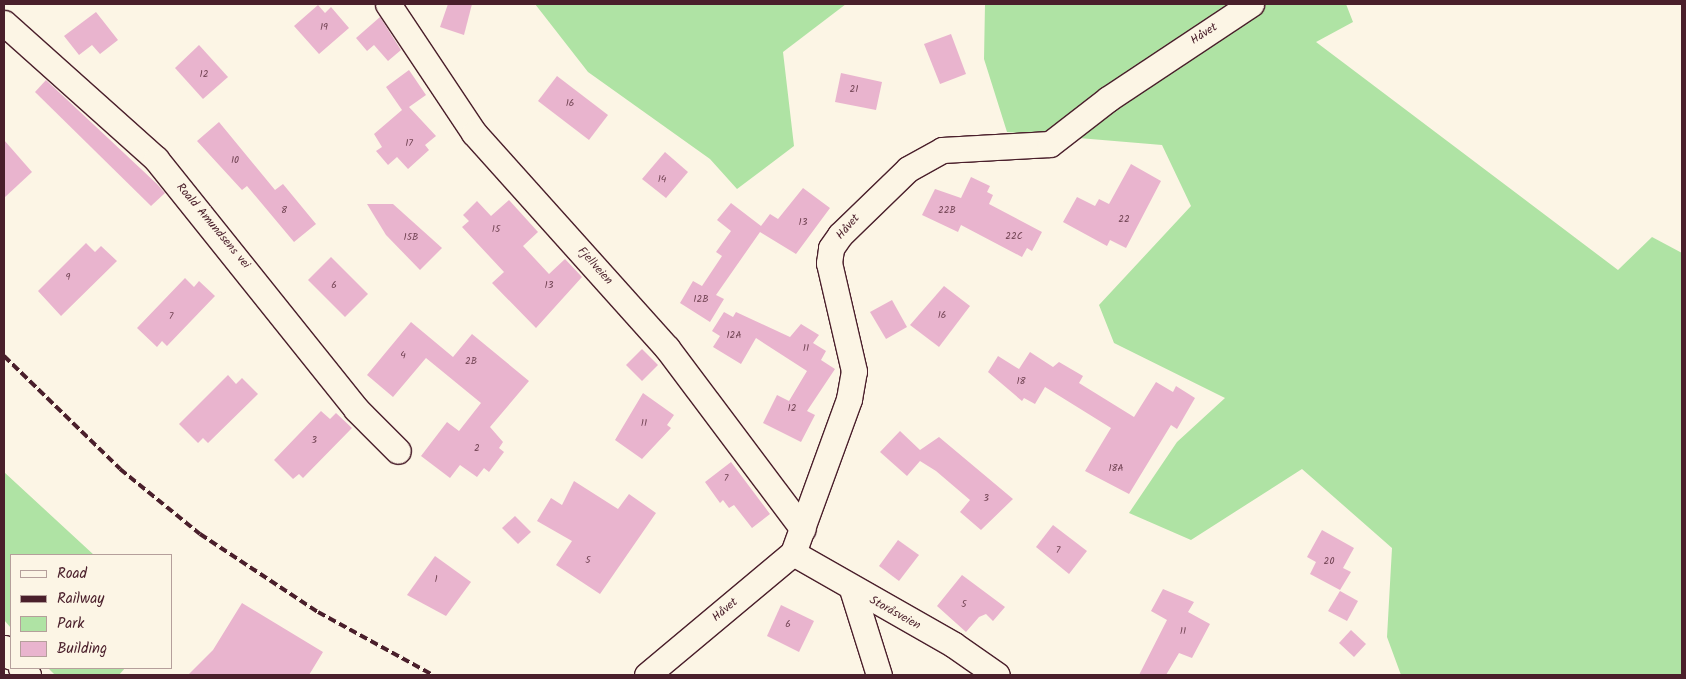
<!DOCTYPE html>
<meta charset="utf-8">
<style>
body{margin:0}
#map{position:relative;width:1686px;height:679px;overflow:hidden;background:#fcf5e5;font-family:Kalam,sans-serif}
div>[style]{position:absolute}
.green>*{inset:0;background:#afe3a4}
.building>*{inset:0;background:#e9b4ce}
.roads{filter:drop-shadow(1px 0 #4a1f2b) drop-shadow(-1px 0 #4a1f2b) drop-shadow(0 1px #4a1f2b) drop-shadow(0 -1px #4a1f2b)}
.street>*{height:25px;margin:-12.5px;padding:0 12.5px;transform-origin:12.5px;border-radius:12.5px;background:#fcf5e5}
.rail>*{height:4px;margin-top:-2px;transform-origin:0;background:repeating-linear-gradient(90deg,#4a1f2b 0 8px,transparent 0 12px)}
span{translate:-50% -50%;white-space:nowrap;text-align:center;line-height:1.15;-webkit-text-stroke:4px #fcf5e5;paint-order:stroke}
.number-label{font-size:10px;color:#724454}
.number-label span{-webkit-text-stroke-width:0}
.street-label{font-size:12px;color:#4a1f2b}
.frame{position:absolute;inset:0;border:5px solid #4a1f2b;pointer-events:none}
.legend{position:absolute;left:10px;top:554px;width:162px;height:115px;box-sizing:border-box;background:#fcf5e5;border:1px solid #b59f9b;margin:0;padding:6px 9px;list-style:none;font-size:15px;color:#4a1f2b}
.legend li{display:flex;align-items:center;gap:10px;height:25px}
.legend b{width:25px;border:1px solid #b59f9b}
</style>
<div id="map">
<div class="green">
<div style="clip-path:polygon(535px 4px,846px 4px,783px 52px,794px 146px,737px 189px,710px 159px,588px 72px)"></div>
<div style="clip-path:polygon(985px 4px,1346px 4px,1353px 22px,1316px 42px,1618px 270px,1652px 237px,1682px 253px,1682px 675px,1401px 675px,1387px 637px,1392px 548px,1302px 469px,1191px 540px,1129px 513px,1177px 442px,1225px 398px,1114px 343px,1099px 305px,1191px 206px,1162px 145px,1007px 132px,984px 59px)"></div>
<div style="clip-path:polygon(4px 472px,94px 555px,11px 555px,11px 628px,4px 620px)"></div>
<div style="clip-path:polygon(48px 668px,125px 668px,119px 675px,55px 675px)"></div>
</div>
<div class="building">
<div style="clip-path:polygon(448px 4px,472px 4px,464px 35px,440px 27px)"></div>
<div style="clip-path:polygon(318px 5px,325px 13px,331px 7px,349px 28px,319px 54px,294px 26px)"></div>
<div style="clip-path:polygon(96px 12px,118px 40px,100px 54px,92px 45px,79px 55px,64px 36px)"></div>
<div style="clip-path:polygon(380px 17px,401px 50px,388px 61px,374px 45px,367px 51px,356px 38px)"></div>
<div style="clip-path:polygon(951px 34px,966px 74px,940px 84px,924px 44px)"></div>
<div style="clip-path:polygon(199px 45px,228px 77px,203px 99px,175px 68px)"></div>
<div style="clip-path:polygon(409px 70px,426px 95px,409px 107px,436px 136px,425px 145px,429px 150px,408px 169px,397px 157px,388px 165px,376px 151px,382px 147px,374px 134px,402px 110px,386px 87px)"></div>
<div style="clip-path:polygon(841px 73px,882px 82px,876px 110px,835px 102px)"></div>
<div style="clip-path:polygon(557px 76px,608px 115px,589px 140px,538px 101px)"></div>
<div style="clip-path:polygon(46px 80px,157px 184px,165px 193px,151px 206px,35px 92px)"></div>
<div style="clip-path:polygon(219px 122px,275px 190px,283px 184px,316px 224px,294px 242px,247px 186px,242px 190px,197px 141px)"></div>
<div style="clip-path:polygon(4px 140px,32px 172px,4px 198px)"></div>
<div style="clip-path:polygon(665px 152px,688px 172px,666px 198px,642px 179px)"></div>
<div style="clip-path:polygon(1131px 164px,1161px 181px,1126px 248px,1110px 240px,1107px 246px,1063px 222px,1077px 197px,1095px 206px,1099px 199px,1109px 204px)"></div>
<div style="clip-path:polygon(971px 177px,990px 186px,987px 192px,993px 195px,989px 204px,1042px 232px,1032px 251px,1027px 248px,1022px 257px,961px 225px,958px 232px,922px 215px,935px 189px,961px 198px)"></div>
<div style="clip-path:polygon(803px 188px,830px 208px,796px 254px,760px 232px,716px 295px,724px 299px,710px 322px,680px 303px,693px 281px,702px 286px,722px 256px,716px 252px,731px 231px,717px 220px,731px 203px,761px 226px,770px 214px,778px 219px)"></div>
<div style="clip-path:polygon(509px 200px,538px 232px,523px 246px,549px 274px,565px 259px,582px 277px,536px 328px,492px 283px,504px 272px,462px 227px,469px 221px,463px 215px,477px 201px,491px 216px)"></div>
<div style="clip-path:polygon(367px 204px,393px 204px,442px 248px,420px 270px,386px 235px)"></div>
<div style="clip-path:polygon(86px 243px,95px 252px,101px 246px,117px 261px,61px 316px,38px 291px)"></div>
<div style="clip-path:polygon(331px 257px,368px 294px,345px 317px,308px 280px)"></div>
<div style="clip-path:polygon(185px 278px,194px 287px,199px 281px,215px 296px,167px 346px,162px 341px,157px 347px,137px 328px)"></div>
<div style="clip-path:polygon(944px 286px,970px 306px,939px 347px,910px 325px)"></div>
<div style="clip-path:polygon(892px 300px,907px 327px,886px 339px,870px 312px)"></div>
<div style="clip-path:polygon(724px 312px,733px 317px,736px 312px,790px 337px,801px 324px,819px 335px,813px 343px,826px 351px,821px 360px,835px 369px,807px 411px,815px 415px,801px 442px,763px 423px,777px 395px,789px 401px,807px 371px,756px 338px,741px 364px,713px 347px,720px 336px,712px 331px)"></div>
<div style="clip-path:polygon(411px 322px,453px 357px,472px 334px,529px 381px,490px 427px,503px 442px,499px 448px,504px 452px,489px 472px,484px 468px,477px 477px,460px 465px,450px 478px,421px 456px,447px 422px,459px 431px,481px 403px,426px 358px,393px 397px,367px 375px)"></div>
<div style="clip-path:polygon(642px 349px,658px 365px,642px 381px,626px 365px)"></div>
<div style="clip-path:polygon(1030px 352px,1053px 367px,1059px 362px,1083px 376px,1079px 383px,1134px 417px,1156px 382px,1173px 392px,1176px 386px,1195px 398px,1177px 429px,1171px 425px,1129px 494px,1085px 471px,1111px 428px,1045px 387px,1035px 404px,1024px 398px,1022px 401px,988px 372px,998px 356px,1019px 369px)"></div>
<div style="clip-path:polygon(228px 375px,236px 384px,242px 378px,258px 394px,208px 443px,203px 438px,198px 443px,179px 424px)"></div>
<div style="clip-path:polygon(643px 393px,674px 415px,667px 425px,671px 428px,642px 459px,615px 440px)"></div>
<div style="clip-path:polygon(321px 411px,330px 419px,336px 413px,352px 428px,303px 478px,299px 474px,293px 479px,274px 460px)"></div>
<div style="clip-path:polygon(900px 431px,920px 450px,939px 437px,1013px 499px,981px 530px,960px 512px,970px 500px,936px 471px,920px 461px,907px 476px,880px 452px)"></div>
<div style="clip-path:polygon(731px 462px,770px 514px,752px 528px,734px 505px,729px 508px,723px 500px,720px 503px,705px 482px)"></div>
<div style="clip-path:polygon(574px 481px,618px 509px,629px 494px,656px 513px,600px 594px,556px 565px,572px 541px,537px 521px,551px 498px,562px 505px)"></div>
<div style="clip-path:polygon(515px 516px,531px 532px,518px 544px,502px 528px)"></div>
<div style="clip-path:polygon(1053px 525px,1087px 551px,1069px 574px,1036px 547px)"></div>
<div style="clip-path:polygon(1322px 530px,1354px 548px,1343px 568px,1351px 572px,1340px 590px,1310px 574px,1316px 562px,1307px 557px)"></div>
<div style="clip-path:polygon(898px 540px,919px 555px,899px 581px,879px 566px)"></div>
<div style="clip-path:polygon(435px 556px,471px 582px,446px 616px,407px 595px)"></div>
<div style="clip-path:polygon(962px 575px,1005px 607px,993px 621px,986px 614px,979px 617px,966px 632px,937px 606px)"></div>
<div style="clip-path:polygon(1163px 589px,1194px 602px,1188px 612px,1210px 624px,1192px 658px,1179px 653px,1166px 675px,1139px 675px,1167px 620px,1151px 611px)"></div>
<div style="clip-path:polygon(1340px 591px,1358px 601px,1347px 621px,1328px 611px)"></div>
<div style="clip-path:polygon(242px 603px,323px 652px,309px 675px,188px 675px,213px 650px)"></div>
<div style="clip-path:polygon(781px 605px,814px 621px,799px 652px,767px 636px)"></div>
<div style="clip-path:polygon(1351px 630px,1366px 644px,1354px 657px,1339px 643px)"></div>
</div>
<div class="roads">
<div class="street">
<div style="left:388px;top:4px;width:155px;rotate:56.3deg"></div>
<div style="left:474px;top:133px;width:289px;rotate:48.1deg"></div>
<div style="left:667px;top:348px;width:226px;rotate:53.1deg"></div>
<div style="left:4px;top:23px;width:204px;rotate:41.8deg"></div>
<div style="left:156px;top:159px;width:320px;rotate:51.3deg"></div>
<div style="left:356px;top:409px;width:59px;rotate:45deg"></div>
<div style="left:793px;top:553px;width:185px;rotate:29.7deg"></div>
<div style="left:954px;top:645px;width:52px;rotate:34.9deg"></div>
<div style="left:852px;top:589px;width:90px;rotate:72.6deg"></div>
<div style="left:4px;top:648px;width:11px;rotate:52deg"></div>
<div style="left:21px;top:668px;width:10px;rotate:45deg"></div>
<div style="left:647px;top:675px;width:190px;rotate:-39.9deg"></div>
<div style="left:793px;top:553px;width:164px;rotate:-70deg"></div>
<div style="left:849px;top:399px;width:28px;rotate:-80deg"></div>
<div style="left:854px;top:371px;width:111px;rotate:-103deg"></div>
<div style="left:829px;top:263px;width:15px;rotate:-82deg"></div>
<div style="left:831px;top:248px;width:16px;rotate:-55deg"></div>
<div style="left:840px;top:235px;width:95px;rotate:-44.1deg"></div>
<div style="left:908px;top:169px;width:39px;rotate:-29deg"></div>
<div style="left:942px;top:150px;width:108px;rotate:-3.2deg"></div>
<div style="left:1050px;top:144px;width:73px;rotate:-37.8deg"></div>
<div style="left:1108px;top:99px;width:172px;rotate:-33.6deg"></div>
</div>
</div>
<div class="rail">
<div style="left:4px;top:356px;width:162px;rotate:44.2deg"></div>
<div style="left:120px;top:469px;width:103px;rotate:39.1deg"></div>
<div style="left:200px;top:534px;width:141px;rotate:33.5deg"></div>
<div style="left:318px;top:612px;width:131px;rotate:28.7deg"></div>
</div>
<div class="number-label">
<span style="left:324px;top:28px">19</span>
<span style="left:204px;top:75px">12</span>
<span style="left:854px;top:90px">21</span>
<span style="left:570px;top:104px">16</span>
<span style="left:409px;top:144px">17</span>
<span style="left:235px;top:161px">10</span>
<span style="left:662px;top:180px">14</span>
<span style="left:284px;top:211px">8</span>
<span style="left:947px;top:211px">22B</span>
<span style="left:1124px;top:220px">22</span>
<span style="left:803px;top:223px">13</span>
<span style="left:496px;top:230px">15</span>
<span style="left:1014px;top:237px">22C</span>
<span style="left:411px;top:238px">15B</span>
<span style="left:68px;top:278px">9</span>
<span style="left:334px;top:286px">6</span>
<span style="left:549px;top:286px">13</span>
<span style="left:701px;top:300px">12B</span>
<span style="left:942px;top:316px">16</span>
<span style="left:171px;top:317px">7</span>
<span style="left:734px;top:336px">12A</span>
<span style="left:806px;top:349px">11</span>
<span style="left:403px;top:356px">4</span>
<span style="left:471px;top:362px">2B</span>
<span style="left:1021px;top:382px">18</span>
<span style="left:792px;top:409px">12</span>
<span style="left:644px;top:424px">11</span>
<span style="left:314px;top:441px">3</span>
<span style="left:477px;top:449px">2</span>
<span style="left:1116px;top:469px">18A</span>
<span style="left:726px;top:479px">7</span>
<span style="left:986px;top:499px">3</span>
<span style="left:1058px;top:551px">7</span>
<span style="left:588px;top:561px">5</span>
<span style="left:1329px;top:562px">20</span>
<span style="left:436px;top:580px">1</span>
<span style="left:964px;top:605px">5</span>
<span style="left:788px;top:625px">6</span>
<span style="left:1183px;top:632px">11</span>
</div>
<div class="street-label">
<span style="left:1204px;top:34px;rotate:-33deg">Håvet</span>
<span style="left:213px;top:226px;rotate:50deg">Roald Amundsens vei</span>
<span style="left:848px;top:227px;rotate:-49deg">Håvet</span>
<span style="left:595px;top:266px;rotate:48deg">Fjellveien</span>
<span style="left:725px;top:610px;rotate:-40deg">Håvet</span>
<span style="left:895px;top:613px;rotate:29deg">Storåsveien</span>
</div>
<div class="frame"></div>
<ul class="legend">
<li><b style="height:6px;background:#fcf5e5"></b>Road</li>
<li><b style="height:6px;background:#4a1f2b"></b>Railway</li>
<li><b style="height:14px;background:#afe3a4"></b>Park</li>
<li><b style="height:14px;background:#e9b4ce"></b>Building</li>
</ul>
</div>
